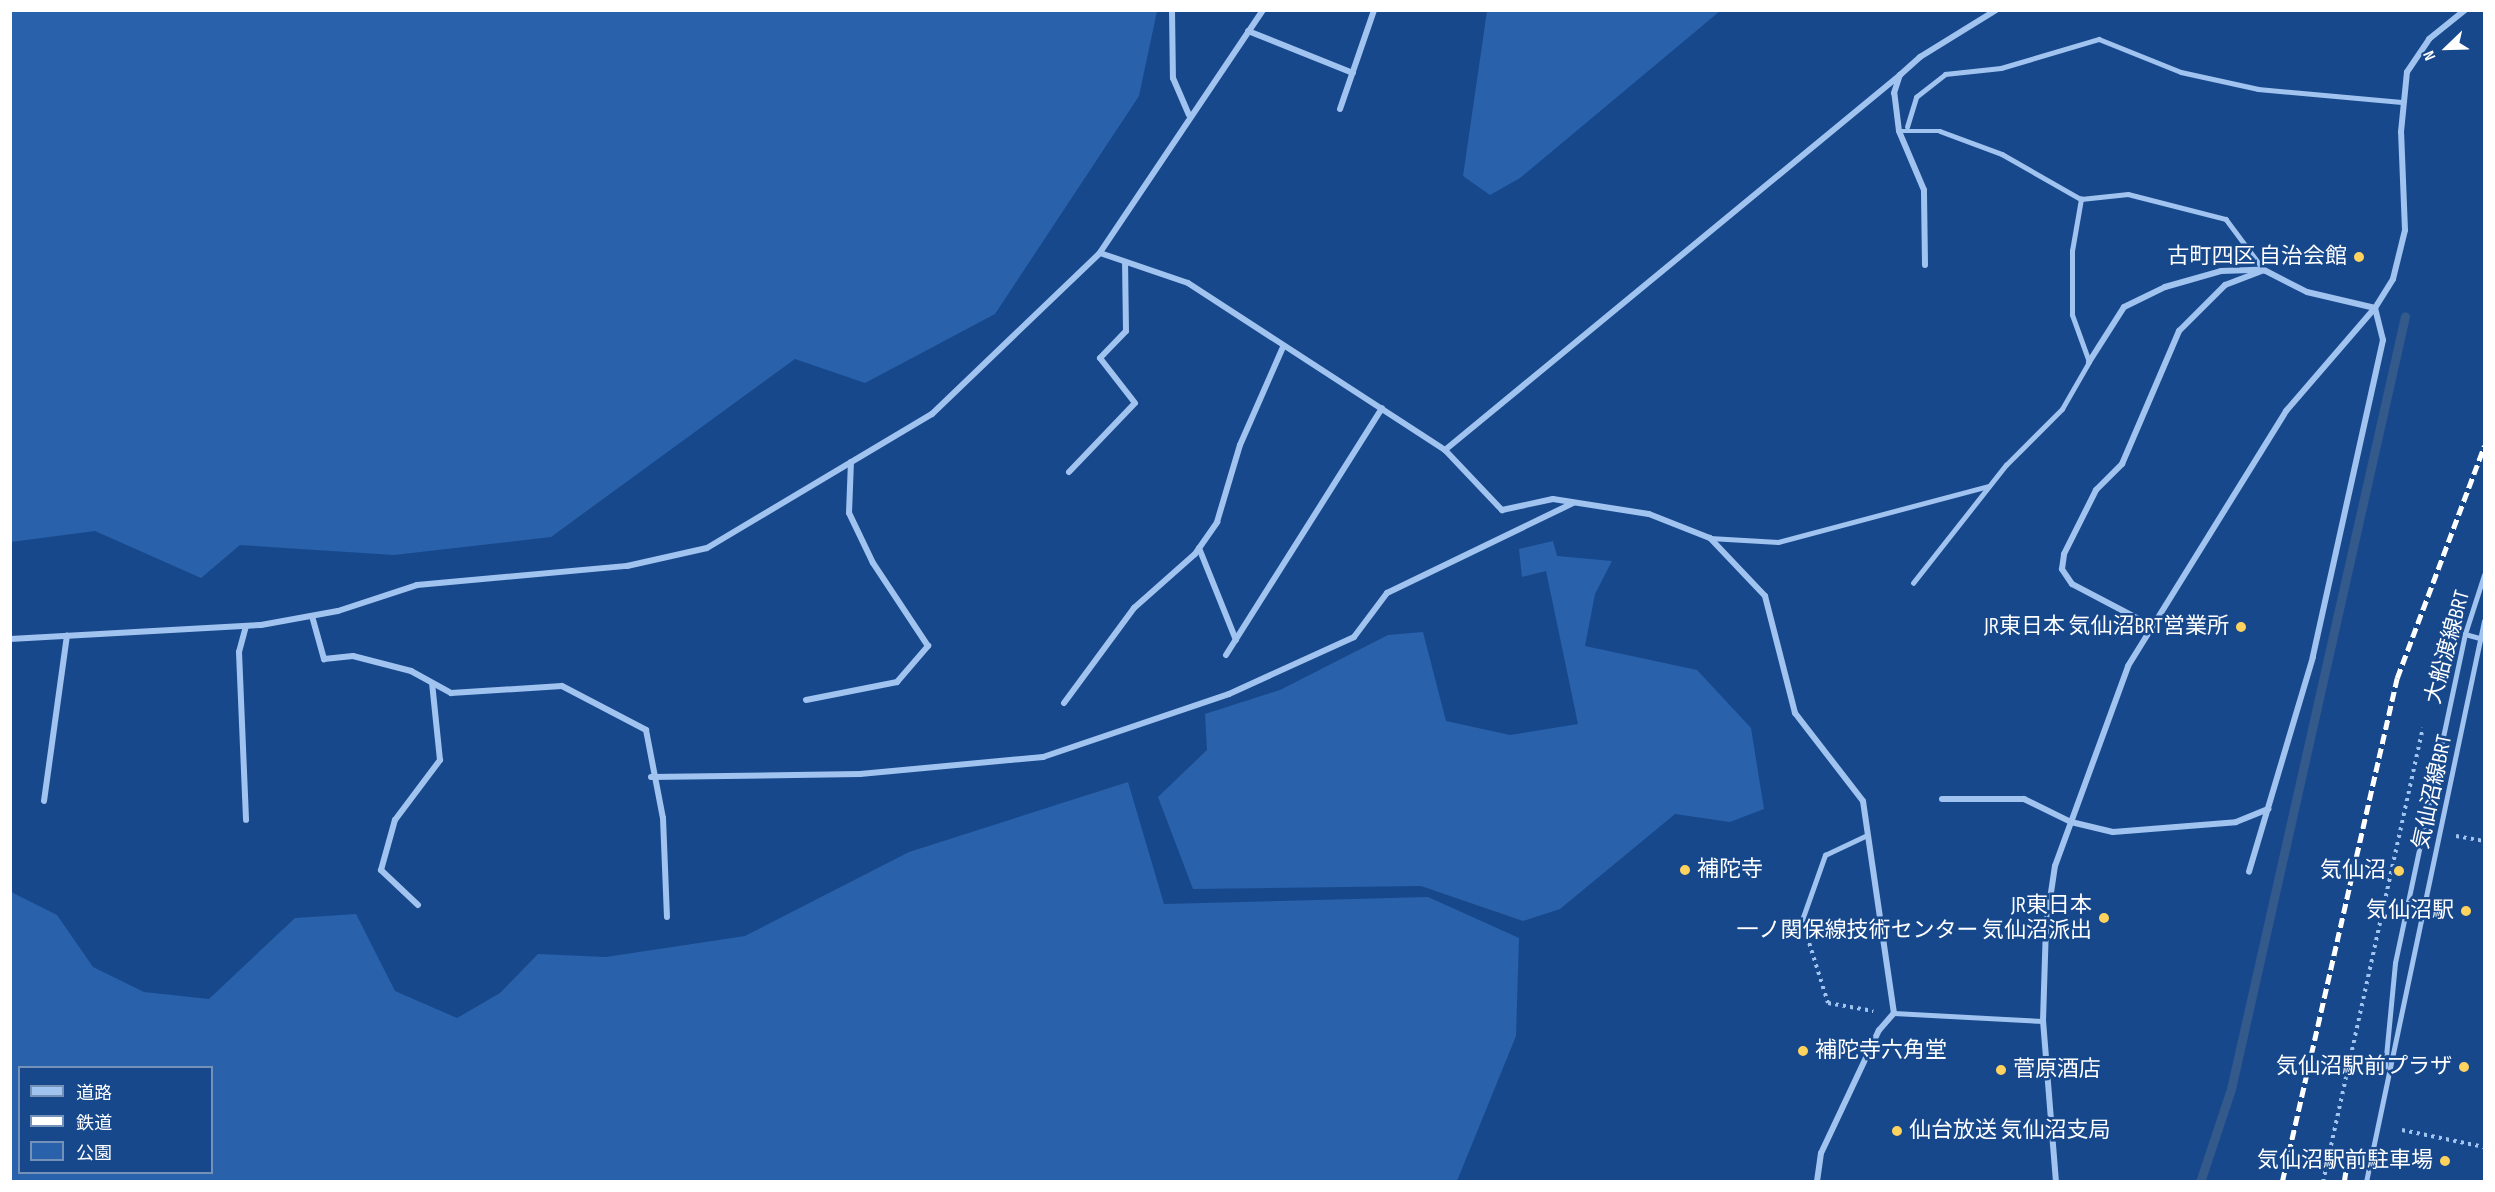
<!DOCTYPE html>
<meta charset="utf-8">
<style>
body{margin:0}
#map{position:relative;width:2495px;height:1192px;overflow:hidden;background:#17488c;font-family:"Sofia Sans Condensed","Noto Sans JP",sans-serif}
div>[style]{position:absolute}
.green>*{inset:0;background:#2961aa}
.stream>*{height:9px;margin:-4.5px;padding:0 4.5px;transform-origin:4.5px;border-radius:4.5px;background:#34598b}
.path>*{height:4px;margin-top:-2px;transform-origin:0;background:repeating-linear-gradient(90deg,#a1c3ef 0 3px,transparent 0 7.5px)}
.lane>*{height:4.5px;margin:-2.25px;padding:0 2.25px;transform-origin:2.25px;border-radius:2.25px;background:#a1c3ef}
.street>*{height:6px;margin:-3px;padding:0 3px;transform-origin:3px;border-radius:3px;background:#a1c3ef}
.rail>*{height:4.5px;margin-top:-2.25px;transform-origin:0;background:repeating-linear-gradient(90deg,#fff 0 10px,transparent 0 14.5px)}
.dots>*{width:16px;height:16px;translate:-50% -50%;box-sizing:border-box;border:3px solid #17488c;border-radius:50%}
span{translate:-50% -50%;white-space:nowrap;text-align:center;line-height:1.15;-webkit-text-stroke:5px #17488c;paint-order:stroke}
.poi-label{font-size:22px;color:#fff}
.right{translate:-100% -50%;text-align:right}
.left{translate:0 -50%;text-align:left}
.street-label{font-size:22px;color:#fff}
.frame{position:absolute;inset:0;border:12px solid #fff;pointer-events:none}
.legend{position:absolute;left:18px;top:1066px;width:195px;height:108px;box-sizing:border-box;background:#17488c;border:2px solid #7491ba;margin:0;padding:8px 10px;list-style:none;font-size:18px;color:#fff}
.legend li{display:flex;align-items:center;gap:12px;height:30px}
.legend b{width:30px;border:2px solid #7491ba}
.north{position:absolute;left:2417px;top:18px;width:60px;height:60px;-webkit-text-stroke:4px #17488c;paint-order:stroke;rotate:247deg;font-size:16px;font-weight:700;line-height:24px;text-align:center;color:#fff}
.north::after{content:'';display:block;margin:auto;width:21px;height:27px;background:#fff;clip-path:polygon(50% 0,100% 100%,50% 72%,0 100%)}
</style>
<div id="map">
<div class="green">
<div style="clip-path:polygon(10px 11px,11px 10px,1157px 11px,1139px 96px,995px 314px,865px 383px,795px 359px,551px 537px,394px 555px,240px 545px,201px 578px,95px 531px,11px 542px)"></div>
<div style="clip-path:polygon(1487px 11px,1487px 10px,1720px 11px,1520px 178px,1490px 195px,1463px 176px)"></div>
<div style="clip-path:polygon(1553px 541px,1557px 556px,1612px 561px,1595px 594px,1585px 646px,1697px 670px,1751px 728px,1764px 809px,1730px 822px,1675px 814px,1560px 909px,1523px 921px,1421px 886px,1193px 889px,1158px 797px,1207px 750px,1205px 714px,1280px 690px,1388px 635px,1423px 632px,1446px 721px,1510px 735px,1578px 724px,1546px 571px,1522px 577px,1519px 549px)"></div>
<div style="clip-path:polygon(evenodd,1128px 782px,1164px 904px,1428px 897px,1519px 938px,1516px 1036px,1457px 1181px,11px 1181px,11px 892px,57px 915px,93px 967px,144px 992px,209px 999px,295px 918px,356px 914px,395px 991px,457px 1018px,500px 993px,538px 954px,606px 957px,745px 936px,909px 852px,1128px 782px,20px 1068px,212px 1068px,212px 1172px,20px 1172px,20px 1068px)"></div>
</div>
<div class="stream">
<div style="left:2200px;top:1182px;width:98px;rotate:-71.6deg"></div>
<div style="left:2231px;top:1089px;width:792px;rotate:-77.31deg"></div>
</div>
<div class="path">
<div style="left:2456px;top:836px;width:28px;rotate:10deg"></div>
<div style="left:1807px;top:936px;width:70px;rotate:72.6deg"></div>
<div style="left:1828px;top:1003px;width:46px;rotate:10.1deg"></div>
<div style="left:2402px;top:1130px;width:84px;rotate:11.7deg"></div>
<div style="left:2323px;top:1182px;width:465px;rotate:-77.6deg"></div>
</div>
<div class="lane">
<div style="left:1907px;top:127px;width:31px;rotate:-73deg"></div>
<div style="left:1916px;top:97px;width:37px;rotate:-38deg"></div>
<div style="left:1945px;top:74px;width:56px;rotate:-6.1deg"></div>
<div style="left:2001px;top:68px;width:102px;rotate:-16.5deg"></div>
<div style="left:2099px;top:39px;width:88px;rotate:21.9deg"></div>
<div style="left:2181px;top:72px;width:79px;rotate:12.4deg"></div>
<div style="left:2258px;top:89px;width:144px;rotate:5.2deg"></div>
<div style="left:1899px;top:131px;width:41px"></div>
<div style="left:1940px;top:131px;width:66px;rotate:20.4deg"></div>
<div style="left:2002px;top:154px;width:91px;rotate:29.7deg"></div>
<div style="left:1710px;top:538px;width:68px;rotate:3.4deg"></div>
<div style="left:1778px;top:542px;width:218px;rotate:-14.9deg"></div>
<div style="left:1913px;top:583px;width:150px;rotate:-51.8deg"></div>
<div style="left:2006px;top:465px;width:79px;rotate:-45deg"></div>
<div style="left:2062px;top:409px;width:54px;rotate:-60.1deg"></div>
<div style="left:2089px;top:362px;width:50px;rotate:-109.9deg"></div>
<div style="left:2072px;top:315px;width:64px;rotate:-90deg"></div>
<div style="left:2072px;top:251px;width:53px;rotate:-80.2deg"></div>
<div style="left:2081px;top:199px;width:47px;rotate:-6.1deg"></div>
<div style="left:2128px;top:194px;width:101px;rotate:14.3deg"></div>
<div style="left:2226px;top:219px;width:64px;rotate:53.3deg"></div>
<div style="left:2465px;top:634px;width:20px;rotate:15deg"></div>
<div style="left:1802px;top:920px;width:69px;rotate:-70.5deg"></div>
<div style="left:1825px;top:855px;width:44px;rotate:-25.4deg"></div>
<div style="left:1894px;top:1013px;width:149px;rotate:3.1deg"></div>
<div style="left:2385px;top:1067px;width:104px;rotate:-84.5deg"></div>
<div style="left:2395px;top:963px;width:336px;rotate:-78deg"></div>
<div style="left:2465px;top:634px;width:62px;rotate:-72.1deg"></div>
<div style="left:2366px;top:1182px;width:573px;rotate:-78.12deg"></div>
</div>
<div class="street">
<div style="left:1172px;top:10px;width:68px;rotate:89.2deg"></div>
<div style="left:1173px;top:78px;width:40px;rotate:66.6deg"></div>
<div style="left:1263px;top:10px;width:293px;rotate:123.9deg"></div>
<div style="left:1100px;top:253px;width:93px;rotate:18.8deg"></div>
<div style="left:1188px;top:283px;width:306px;rotate:33deg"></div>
<div style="left:1445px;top:450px;width:83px;rotate:46.5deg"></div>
<div style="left:1502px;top:510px;width:52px;rotate:-12.2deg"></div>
<div style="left:1553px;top:499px;width:97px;rotate:8.9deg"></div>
<div style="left:1649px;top:514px;width:66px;rotate:21.5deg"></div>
<div style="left:1710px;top:538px;width:80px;rotate:46.5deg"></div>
<div style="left:1765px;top:596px;width:121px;rotate:75.6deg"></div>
<div style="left:1795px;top:713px;width:111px;rotate:52.3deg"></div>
<div style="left:1863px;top:801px;width:214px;rotate:81.7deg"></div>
<div style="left:1894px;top:1013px;width:23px;rotate:131deg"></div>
<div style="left:1879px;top:1030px;width:136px;rotate:115.2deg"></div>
<div style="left:1821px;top:1153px;width:29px;rotate:98deg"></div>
<div style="left:1248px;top:31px;width:113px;rotate:21.8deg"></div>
<div style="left:1340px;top:109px;width:105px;rotate:-71deg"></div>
<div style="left:1925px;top:265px;width:75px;rotate:-90.8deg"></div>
<div style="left:1924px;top:190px;width:64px;rotate:-113deg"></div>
<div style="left:1899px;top:131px;width:38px;rotate:-97deg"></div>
<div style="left:1894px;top:93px;width:19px;rotate:-72deg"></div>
<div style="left:1900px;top:75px;width:27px;rotate:-42deg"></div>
<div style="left:1920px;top:57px;width:89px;rotate:-31.7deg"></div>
<div style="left:2089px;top:362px;width:65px;rotate:-57.5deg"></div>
<div style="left:2124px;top:307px;width:46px;rotate:-26deg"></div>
<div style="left:2165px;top:287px;width:58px;rotate:-15.9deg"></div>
<div style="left:2221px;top:271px;width:37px;rotate:-2deg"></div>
<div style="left:1445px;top:450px;width:590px;rotate:-39.49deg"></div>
<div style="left:1069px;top:472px;width:95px;rotate:-46.3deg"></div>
<div style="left:1135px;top:403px;width:57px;rotate:-127.9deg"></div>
<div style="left:1100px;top:358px;width:37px;rotate:-46deg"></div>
<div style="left:1126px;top:331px;width:69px;rotate:-90.8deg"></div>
<div style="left:1199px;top:548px;width:99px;rotate:68.1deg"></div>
<div style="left:312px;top:616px;width:45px;rotate:74.4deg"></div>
<div style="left:324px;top:659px;width:29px;rotate:-6deg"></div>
<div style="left:353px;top:656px;width:60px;rotate:14.5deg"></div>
<div style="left:411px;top:671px;width:46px;rotate:28.8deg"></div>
<div style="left:451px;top:693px;width:111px;rotate:-3.6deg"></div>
<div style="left:562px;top:686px;width:95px;rotate:27.6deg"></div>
<div style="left:646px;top:730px;width:90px;rotate:79.1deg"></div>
<div style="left:663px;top:818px;width:99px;rotate:87.7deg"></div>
<div style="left:246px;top:626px;width:27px;rotate:105deg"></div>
<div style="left:239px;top:652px;width:168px;rotate:87.6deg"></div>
<div style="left:2152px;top:626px;width:90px;rotate:-152.3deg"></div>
<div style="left:2072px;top:584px;width:18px;rotate:-124deg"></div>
<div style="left:2062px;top:569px;width:15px;rotate:-82deg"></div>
<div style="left:2064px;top:554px;width:72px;rotate:-63.4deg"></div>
<div style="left:2096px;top:490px;width:37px;rotate:-45deg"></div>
<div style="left:2122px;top:464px;width:145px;rotate:-66.8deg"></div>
<div style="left:2179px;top:331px;width:65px;rotate:-45deg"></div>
<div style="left:2225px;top:285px;width:42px;rotate:-21deg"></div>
<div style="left:2264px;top:270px;width:48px;rotate:27.1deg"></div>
<div style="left:2307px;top:292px;width:70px;rotate:13.2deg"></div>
<div style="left:2375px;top:308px;width:33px;rotate:76deg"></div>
<div style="left:2383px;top:340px;width:325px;rotate:102.5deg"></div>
<div style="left:2313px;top:657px;width:224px;rotate:106.6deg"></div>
<div style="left:10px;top:639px;width:251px;rotate:-3.2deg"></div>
<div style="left:261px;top:625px;width:78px;rotate:-10.3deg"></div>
<div style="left:338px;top:611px;width:83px;rotate:-18.2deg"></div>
<div style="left:417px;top:585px;width:211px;rotate:-5.2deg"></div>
<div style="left:627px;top:566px;width:82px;rotate:-12.7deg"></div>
<div style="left:707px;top:548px;width:262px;rotate:-30.8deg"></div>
<div style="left:932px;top:414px;width:233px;rotate:-43.8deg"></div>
<div style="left:1226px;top:655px;width:292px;rotate:-57.7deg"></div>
<div style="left:806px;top:700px;width:93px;rotate:-11.2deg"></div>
<div style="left:897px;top:682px;width:48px;rotate:-49.3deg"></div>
<div style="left:928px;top:646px;width:100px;rotate:-123.5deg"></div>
<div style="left:873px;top:563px;width:55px;rotate:-115.6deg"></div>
<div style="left:849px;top:513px;width:51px;rotate:-87.8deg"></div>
<div style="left:1064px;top:703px;width:118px;rotate:-53.6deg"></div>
<div style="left:1134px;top:608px;width:81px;rotate:-41.5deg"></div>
<div style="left:1195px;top:554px;width:39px;rotate:-55deg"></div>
<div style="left:1217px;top:522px;width:80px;rotate:-73.4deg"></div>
<div style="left:1240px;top:445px;width:107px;rotate:-66.3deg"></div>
<div style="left:651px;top:777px;width:209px;rotate:-0.8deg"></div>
<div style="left:860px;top:774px;width:184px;rotate:-5.3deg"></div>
<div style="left:1043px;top:757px;width:196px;rotate:-18.7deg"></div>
<div style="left:1229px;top:694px;width:137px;rotate:-24.5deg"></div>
<div style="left:1354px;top:637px;width:55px;rotate:-53.1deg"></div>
<div style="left:1387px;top:593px;width:207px;rotate:-25.8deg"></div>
<div style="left:1942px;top:799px;width:82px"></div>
<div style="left:2024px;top:799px;width:52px;rotate:26.1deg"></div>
<div style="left:2071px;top:822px;width:43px;rotate:13.4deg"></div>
<div style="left:2113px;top:832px;width:123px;rotate:-4.6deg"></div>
<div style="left:2236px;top:822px;width:35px;rotate:-22deg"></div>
<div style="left:44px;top:801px;width:167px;rotate:-82.1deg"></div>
<div style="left:418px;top:905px;width:51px;rotate:-136.6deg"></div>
<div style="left:381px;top:870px;width:52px;rotate:-74.4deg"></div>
<div style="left:395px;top:820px;width:75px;rotate:-53.1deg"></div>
<div style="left:440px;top:760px;width:77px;rotate:-95.9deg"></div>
<div style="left:2056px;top:1182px;width:162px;rotate:-94.6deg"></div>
<div style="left:2043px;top:1021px;width:95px;rotate:-88.2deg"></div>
<div style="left:2046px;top:926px;width:61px;rotate:-81.5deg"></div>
<div style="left:2055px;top:866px;width:213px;rotate:-69.9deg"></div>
<div style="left:2128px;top:666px;width:300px;rotate:-58.2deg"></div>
<div style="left:2286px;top:411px;width:136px;rotate:-49.2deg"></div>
<div style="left:2375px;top:308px;width:34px;rotate:-58deg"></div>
<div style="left:2393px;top:279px;width:50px;rotate:-76.2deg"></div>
<div style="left:2405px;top:230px;width:98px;rotate:-92.3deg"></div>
<div style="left:2401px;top:132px;width:60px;rotate:-84.3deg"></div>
<div style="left:2407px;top:72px;width:40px;rotate:-56deg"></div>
<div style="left:2429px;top:39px;width:46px;rotate:-38.9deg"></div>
</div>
<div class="rail">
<div style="left:2282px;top:1182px;width:517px;rotate:-77.15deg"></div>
<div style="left:2397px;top:678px;width:248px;rotate:-69.4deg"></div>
<div style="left:2344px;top:1182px;width:12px;rotate:-81deg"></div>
</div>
<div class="dots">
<div style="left:2359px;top:257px;background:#ffd35e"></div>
<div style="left:2241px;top:627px;background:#ffd35e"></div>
<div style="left:1685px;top:870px;background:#ffd35e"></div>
<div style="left:2399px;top:871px;background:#ffd35e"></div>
<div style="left:2466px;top:911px;background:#ffd35e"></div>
<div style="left:2104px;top:918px;background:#ffd35e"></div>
<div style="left:1803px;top:1051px;background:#ffd35e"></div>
<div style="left:2464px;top:1067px;background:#ffd35e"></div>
<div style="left:2001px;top:1070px;background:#ffd35e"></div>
<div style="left:1897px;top:1131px;background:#ffd35e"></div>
<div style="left:2445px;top:1161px;background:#ffd35e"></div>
</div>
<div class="poi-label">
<span class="right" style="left:2347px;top:257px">古町四区 自治会館</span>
<span class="right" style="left:2229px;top:627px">JR東日本 気仙沼BRT営業所</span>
<span class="left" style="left:1697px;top:870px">補陀寺</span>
<span class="right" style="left:2386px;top:871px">気仙沼</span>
<span class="right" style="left:2092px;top:918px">JR東日本<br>一ノ関保線技術センター 気仙沼派出</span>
<span class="right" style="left:2454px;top:911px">気仙沼駅</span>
<span class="left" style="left:1815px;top:1051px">補陀寺六角堂</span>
<span class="right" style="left:2452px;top:1067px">気仙沼駅前プラザ</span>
<span class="left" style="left:2013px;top:1070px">菅原酒店</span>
<span class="left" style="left:1909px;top:1131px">仙台放送 気仙沼支局</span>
<span class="right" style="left:2433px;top:1161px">気仙沼駅前駐車場</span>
</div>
<div class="street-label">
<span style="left:2448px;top:647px;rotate:-75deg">大船渡線BRT</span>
<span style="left:2433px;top:792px;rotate:-78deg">気仙沼線BRT</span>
</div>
<div class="frame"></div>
<ul class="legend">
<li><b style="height:8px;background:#a1c3ef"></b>道路</li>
<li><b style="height:8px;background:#fff"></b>鉄道</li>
<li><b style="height:16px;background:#2961aa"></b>公園</li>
</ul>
<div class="north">N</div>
</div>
